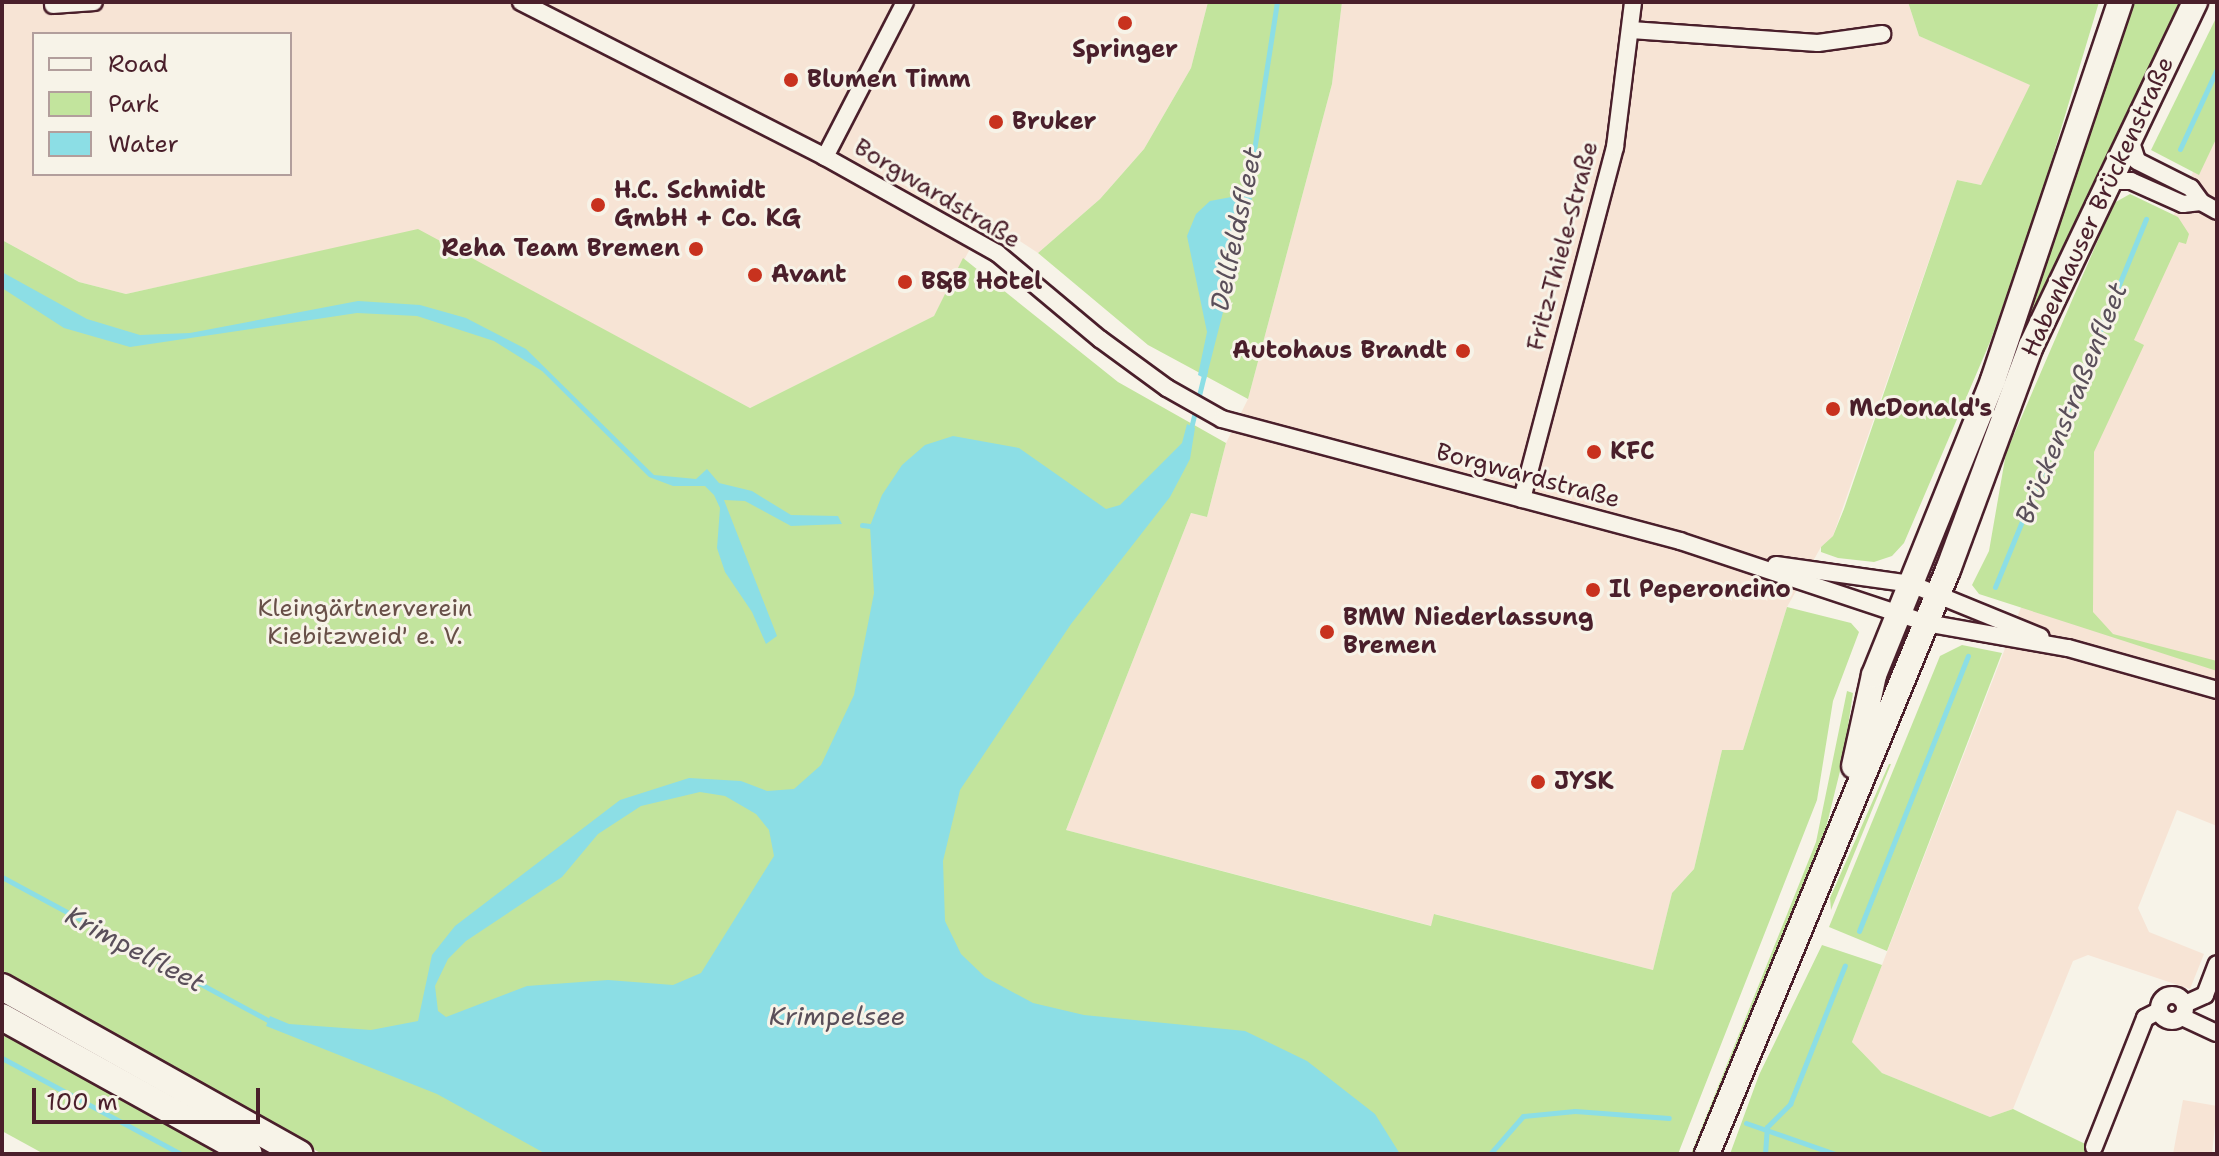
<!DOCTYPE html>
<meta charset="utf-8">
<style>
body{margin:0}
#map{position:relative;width:2219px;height:1156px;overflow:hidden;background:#f7f3e8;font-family:"Shantell Sans",sans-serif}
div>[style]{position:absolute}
.built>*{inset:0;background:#f7e4d5}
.green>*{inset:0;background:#c2e49d}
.water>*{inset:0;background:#8cdee5}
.stream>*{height:5px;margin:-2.5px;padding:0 2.5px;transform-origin:2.5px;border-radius:2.5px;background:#8cdee5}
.roads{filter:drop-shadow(2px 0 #4a1f2b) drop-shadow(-2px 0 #4a1f2b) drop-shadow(0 2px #4a1f2b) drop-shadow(0 -2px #4a1f2b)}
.minor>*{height:16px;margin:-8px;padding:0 8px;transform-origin:8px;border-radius:8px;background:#f7f3e8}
.minor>.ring{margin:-8px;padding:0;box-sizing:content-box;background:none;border:16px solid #f7f3e8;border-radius:50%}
.primary>*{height:24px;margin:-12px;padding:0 12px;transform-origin:12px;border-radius:12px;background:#f7f3e8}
.trunk>*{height:26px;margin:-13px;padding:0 13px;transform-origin:13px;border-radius:13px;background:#f7f3e8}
.dots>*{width:22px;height:22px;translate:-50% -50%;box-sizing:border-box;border:4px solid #f7f3e8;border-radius:50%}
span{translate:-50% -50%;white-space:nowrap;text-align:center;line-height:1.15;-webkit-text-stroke:6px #f7f3e8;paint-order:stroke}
.poi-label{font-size:24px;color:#4a1f2b;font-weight:700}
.left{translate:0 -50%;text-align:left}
.right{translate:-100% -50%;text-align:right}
.street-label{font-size:24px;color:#4a1f2b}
.park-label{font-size:24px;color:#685048}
.water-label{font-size:26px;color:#5a4f5a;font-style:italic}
.frame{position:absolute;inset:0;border:4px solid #4a1f2b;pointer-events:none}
.legend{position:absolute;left:32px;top:32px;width:260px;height:144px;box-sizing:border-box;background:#f7f3e8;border:2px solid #b29e9c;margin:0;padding:10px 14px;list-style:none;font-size:24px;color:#4a1f2b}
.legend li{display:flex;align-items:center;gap:16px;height:40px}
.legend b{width:40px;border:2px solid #b29e9c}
.scale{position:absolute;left:32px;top:1088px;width:228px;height:36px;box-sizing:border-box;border:4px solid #4a1f2b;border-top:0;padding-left:10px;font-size:24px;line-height:28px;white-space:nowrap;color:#4a1f2b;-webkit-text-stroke:6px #f7f3e8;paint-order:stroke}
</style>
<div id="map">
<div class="built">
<div style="clip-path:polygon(evenodd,2px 2px,1208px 2px,1191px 68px,1144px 149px,1100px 199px,1038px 253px,986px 219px,934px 316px,750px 408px,418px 230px,126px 294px,79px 282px,2px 240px,2px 2px,34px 34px,290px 34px,290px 174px,34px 174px,34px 34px)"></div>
<div style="clip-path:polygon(1342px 2px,1908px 2px,1919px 36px,2031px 85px,1981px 185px,1957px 180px,1833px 536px,1821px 547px,1787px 607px,1743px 750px,1722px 750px,1694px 869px,1672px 893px,1653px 970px,1435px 914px,1432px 926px,1066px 830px,1191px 513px,1207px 517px,1226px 443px,1248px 399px,1332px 84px)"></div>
<div style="clip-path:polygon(2217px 119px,2217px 826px,2177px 810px,2138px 908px,2149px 932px,2204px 954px,2190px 989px,2088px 955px,2073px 961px,2013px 1109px,1990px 1117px,1882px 1073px,1852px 1042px,2174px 214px)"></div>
<div style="clip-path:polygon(2183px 1100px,2217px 1106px,2212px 1154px,2173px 1154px)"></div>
</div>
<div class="green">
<div style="clip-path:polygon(1208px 2px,1342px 2px,1332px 84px,1248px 399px,1148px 345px,1038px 253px,1100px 199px,1144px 149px,1191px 68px)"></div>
<div style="clip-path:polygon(1908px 2px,2099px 2px,2034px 219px,1990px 342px,1904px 543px,1892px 556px,1874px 562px,1838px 558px,1821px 552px,1821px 547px,1833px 536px,1844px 509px,1957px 180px,1981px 185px,2030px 85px,1919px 36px)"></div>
<div style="clip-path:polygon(2126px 2px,2185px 2px,2037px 310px,1942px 556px,1938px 555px,1980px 447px)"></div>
<div style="clip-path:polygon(2217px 16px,2217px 137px,2199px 175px,2151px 150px)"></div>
<div style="clip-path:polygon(2130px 194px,2178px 217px,2189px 234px,2186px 244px,2179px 242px,2134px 340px,2144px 345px,2094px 452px,2093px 612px,2113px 634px,2217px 661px,2217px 671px,1979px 594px,1972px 585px,1989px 551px,2006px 453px,2114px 203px)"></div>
<div style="clip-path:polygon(418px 229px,750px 408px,934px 316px,963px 258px,1118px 382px,1226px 443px,1207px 517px,1191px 513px,1066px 830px,1431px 926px,1434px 914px,1653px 970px,1672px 893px,1694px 869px,1722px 750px,1743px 750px,1787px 607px,1851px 623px,1859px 632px,1833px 701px,1817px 800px,1678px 1154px,322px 1154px,2px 972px,2px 240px,79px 282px,126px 294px)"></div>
<div style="clip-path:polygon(1962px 645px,2002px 653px,1887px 951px,1829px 927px,1940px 656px)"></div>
<div style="clip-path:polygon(1847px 691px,1853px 693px,1843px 759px,1826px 828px,1698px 1154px,1691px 1154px,1816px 842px)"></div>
<div style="clip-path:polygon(1889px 764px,1891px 764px,1831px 910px,1830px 898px)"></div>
<div style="clip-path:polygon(1822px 945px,1882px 965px,1852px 1042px,1882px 1073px,1990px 1117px,2013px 1109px,2106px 1154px,1730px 1154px,1759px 1075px)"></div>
<div style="clip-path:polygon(2px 1033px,220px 1154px,44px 1154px,2px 1131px)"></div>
</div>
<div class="water">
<div style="clip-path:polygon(1242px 195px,1252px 198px,1206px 379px,1198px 375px,1207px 332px,1187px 236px,1196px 214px,1210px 201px)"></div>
<div style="clip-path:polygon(2px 272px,87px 319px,140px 335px,190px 333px,358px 301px,420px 305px,466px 318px,526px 349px,654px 475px,696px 479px,707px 469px,719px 483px,752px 491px,791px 515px,838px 516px,842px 524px,791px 526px,745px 501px,724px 500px,777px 636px,766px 644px,752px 612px,725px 572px,717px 548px,720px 508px,714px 495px,705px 486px,673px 486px,649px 477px,542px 371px,494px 341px,417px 316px,357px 313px,130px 347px,64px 328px,2px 288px)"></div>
<div style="clip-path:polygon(evenodd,1187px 424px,1195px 428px,1190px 459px,1170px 497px,1071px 624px,960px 790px,943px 861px,945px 921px,961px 954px,985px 977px,1033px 1003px,1084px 1015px,1245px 1031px,1307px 1061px,1375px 1114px,1400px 1154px,546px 1154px,437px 1094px,266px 1026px,270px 1016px,289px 1024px,371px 1030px,418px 1021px,432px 955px,455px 926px,620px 800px,689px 778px,741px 781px,767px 791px,794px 789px,821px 765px,854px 695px,874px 593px,870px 526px,882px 495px,902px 465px,925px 445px,953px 436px,1019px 448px,1106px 509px,1120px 505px,1182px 443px,1187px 424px,700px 792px,725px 796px,756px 814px,769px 830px,774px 856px,701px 973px,673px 985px,608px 980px,527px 986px,446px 1017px,438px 1011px,435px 986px,448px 959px,466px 941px,562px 877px,598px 834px,641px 806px,700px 792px)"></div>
</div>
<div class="stream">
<div style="left:2180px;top:149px;width:88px;rotate:-65.2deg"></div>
<div style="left:1246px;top:202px;width:202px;rotate:-81.2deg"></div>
<div style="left:1190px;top:432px;width:63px;rotate:-76.2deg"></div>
<div style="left:862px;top:525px;width:8px;rotate:7deg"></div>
<div style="left:1995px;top:587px;width:398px;rotate:-67.7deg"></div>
<div style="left:2px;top:877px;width:303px;rotate:28.3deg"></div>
<div style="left:1859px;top:931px;width:296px;rotate:-68.4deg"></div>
<div style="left:2px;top:1058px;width:203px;rotate:28.2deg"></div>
<div style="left:1746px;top:1123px;width:94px;rotate:19.2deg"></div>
<div style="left:1767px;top:1127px;width:33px;rotate:-45deg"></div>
<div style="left:1790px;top:1104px;width:149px;rotate:-68.4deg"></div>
<div style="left:1490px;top:1154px;width:50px;rotate:-49deg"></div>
<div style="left:1523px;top:1116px;width:52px;rotate:-5.5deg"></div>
<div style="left:1575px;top:1111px;width:94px;rotate:4.3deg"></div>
<div style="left:1765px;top:1154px;width:27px;rotate:-86deg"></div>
</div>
<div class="roads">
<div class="minor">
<div style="left:521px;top:2px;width:341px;rotate:27deg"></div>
<div style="left:825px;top:157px;width:197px;rotate:29.2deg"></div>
<div style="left:997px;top:253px;width:134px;rotate:39.9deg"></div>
<div style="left:1100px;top:339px;width:83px;rotate:36.2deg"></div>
<div style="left:1167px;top:388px;width:63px;rotate:29.4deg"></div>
<div style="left:1222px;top:419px;width:474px;rotate:14.9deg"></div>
<div style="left:1680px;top:541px;width:259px;rotate:18.4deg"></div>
<div style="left:1926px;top:623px;width:144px;rotate:10deg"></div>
<div style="left:2068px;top:648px;width:155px;rotate:15.7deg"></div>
<div style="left:53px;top:5px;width:41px;rotate:-4.2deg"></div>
<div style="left:1631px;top:30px;width:187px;rotate:4deg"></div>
<div style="left:1818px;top:43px;width:65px;rotate:-8deg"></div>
<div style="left:2129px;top:136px;width:26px;rotate:72deg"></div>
<div style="left:2137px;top:161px;width:60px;rotate:26.6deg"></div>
<div style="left:2191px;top:188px;width:17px;rotate:54deg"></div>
<div style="left:2201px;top:202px;width:18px;rotate:29deg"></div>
<div style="left:825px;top:157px;width:174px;rotate:-62.7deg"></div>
<div style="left:2106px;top:181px;width:25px"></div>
<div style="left:2131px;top:181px;width:57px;rotate:23.9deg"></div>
<div style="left:2183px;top:204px;width:18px;rotate:-6deg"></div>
<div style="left:1522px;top:499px;width:364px;rotate:-75.2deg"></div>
<div style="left:1615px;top:147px;width:146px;rotate:-82.9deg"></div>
<div style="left:1776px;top:565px;width:136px;rotate:8deg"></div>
<div style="left:1911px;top:584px;width:140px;rotate:22.2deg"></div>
<div class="ring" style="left:2159px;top:995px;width:10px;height:10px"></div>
<div style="left:2185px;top:1004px;width:22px;rotate:-24deg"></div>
<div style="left:2205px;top:995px;width:33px;rotate:-69deg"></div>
<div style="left:2182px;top:1017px;width:38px;rotate:25deg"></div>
<div style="left:2094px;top:1147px;width:139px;rotate:-68.4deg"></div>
<div style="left:2145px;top:1018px;width:16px;rotate:-27deg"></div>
</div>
<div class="primary">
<div style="left:1854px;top:766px;width:93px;rotate:-77.6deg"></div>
<div style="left:1874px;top:675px;width:318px;rotate:-68deg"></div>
<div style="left:1993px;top:380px;width:399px;rotate:-71.4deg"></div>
<div style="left:1707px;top:1154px;width:632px;rotate:-67.58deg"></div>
<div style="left:1948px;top:570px;width:239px;rotate:-69.7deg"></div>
<div style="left:2031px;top:346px;width:381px;rotate:-64.5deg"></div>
</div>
<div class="trunk">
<div style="left:2px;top:987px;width:341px;rotate:29.3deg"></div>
<div style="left:2px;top:1017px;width:282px;rotate:29deg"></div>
</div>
</div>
<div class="dots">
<div style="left:1125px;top:23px;background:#c8321e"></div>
<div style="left:791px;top:80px;background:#c8321e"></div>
<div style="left:996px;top:122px;background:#c8321e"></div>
<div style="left:598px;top:205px;background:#c8321e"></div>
<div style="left:696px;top:249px;background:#c8321e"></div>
<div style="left:755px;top:275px;background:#c8321e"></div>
<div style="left:905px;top:282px;background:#c8321e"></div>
<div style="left:1463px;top:351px;background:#c8321e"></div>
<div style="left:1833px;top:409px;background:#c8321e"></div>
<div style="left:1594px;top:452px;background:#c8321e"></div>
<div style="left:1593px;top:590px;background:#c8321e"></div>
<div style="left:1327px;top:632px;background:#c8321e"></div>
<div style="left:1538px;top:782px;background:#c8321e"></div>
</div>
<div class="poi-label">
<span style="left:1125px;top:50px">Springer</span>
<span class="left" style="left:807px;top:80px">Blumen Timm</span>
<span class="left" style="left:1012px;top:122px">Bruker</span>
<span class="left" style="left:614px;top:205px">H.C. Schmidt<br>GmbH + Co. KG</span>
<span class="right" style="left:680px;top:249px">Reha Team Bremen</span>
<span class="left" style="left:771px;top:275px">Avant</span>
<span class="left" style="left:921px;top:282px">B&amp;B Hotel</span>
<span class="right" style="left:1447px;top:351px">Autohaus Brandt</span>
<span class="left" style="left:1849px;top:409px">McDonald's</span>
<span class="left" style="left:1610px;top:452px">KFC</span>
<span class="left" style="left:1609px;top:590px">Il Peperoncino</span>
<span class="left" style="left:1343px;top:632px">BMW Niederlassung<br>Bremen</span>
<span class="left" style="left:1554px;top:782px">JYSK</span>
</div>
<div class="street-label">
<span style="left:937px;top:194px;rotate:31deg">Borgwardstraße</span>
<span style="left:2098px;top:207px;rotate:-65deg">Habenhauser Brückenstraße</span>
<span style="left:1563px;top:246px;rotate:-75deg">Fritz-Thiele-Straße</span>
<span style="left:1528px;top:476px;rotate:15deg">Borgwardstraße</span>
</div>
<div class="park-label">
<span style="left:365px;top:623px">Kleingärtnerverein<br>Kiebitzweid' e. V.</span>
</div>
<div class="water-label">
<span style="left:1236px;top:229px;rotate:-78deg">Dellfeldsfleet</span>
<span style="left:2071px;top:403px;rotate:-68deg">Brückenstraßenfleet</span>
<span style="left:135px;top:949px;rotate:28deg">Krimpelfleet</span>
<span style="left:837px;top:1016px">Krimpelsee</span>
</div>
<div class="frame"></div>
<ul class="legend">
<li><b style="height:10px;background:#f7f3e8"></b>Road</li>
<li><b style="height:22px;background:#c2e49d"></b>Park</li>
<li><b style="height:22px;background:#8cdee5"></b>Water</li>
</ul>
<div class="scale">100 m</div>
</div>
